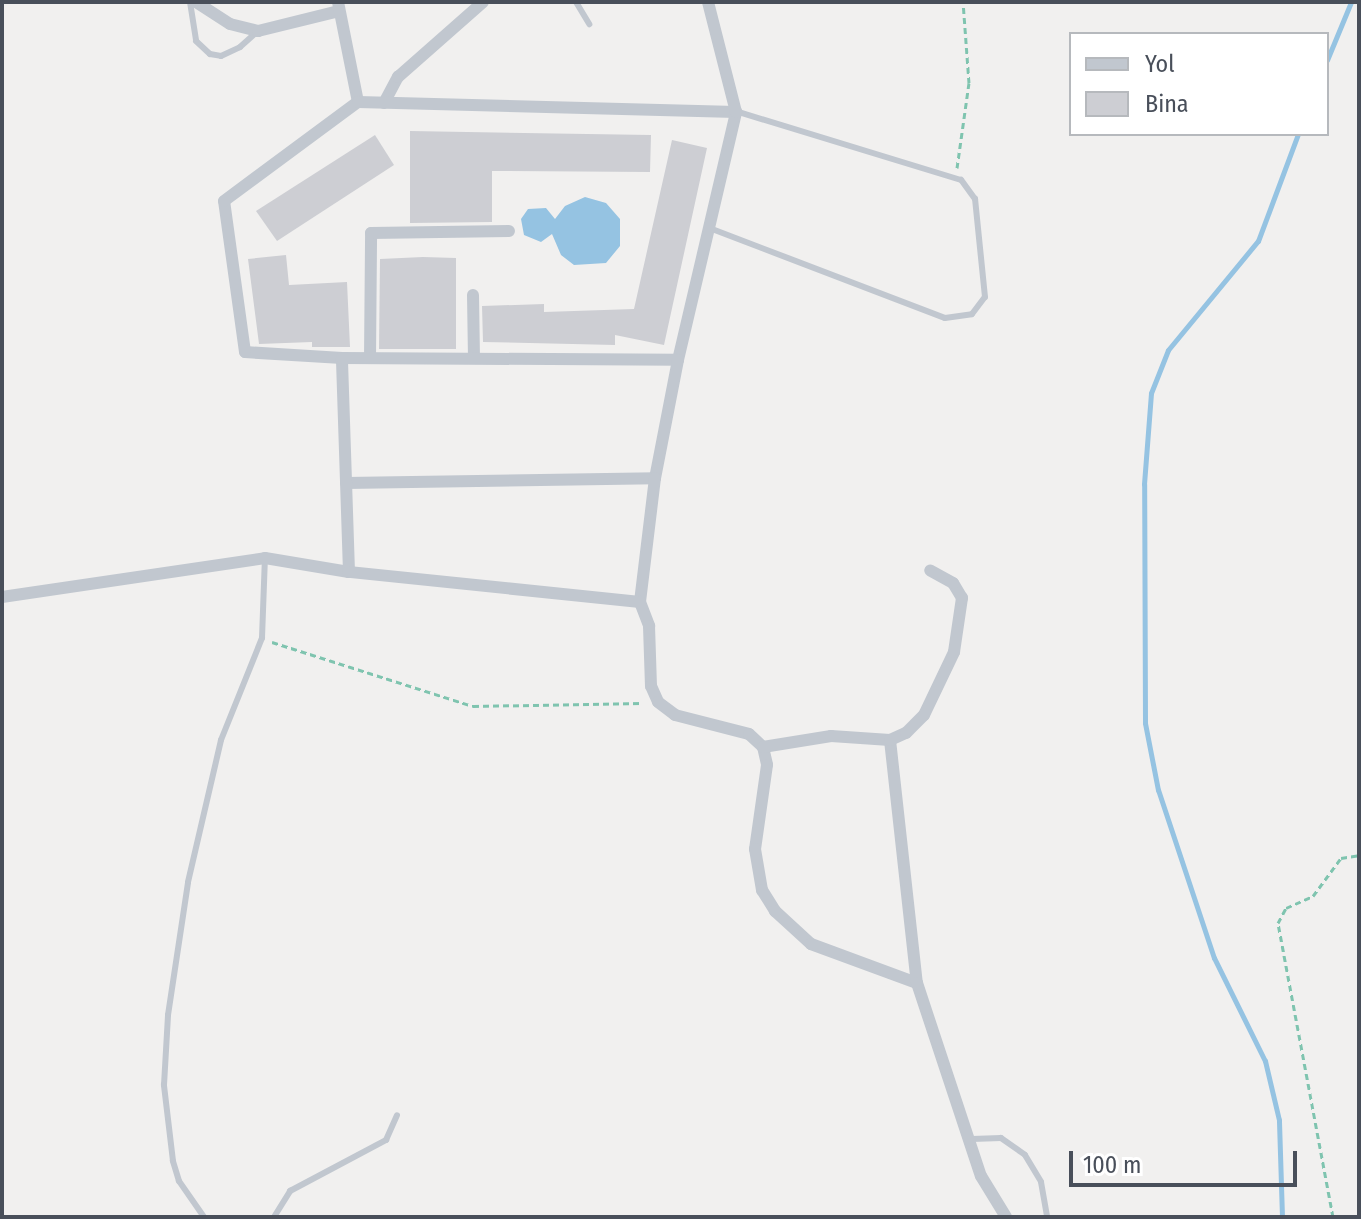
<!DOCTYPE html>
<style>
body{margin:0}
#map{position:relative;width:1361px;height:1219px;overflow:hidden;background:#f1f0ef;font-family:"Fira Sans Condensed",sans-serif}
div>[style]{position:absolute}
.water>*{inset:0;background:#95c3e2}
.stream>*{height:5px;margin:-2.5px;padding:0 2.5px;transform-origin:2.5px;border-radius:2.5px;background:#95c3e2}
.building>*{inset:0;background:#cdced3}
.path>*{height:3px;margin-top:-1.5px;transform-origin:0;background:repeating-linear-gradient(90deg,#7fc4af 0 6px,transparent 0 10px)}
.lane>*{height:6px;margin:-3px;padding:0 3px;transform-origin:3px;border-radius:3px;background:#c1c7cf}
.street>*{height:12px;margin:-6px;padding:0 6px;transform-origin:6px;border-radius:6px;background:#c1c7cf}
span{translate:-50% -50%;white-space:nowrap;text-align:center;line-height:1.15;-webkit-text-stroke:6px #fff;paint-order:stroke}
.frame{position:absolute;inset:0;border:4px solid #494f5a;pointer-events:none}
.legend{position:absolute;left:1069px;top:32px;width:260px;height:104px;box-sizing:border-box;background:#fff;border:2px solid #b6b9bd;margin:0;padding:10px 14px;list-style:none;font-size:24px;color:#494f5a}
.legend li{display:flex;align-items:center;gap:16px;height:40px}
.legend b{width:40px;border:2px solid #b6b9bd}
.scale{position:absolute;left:1069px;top:1151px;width:228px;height:36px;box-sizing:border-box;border:4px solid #494f5a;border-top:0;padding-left:10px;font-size:24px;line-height:28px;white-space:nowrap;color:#494f5a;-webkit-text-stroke:6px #fff;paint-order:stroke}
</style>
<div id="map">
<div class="water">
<div style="clip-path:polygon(585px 197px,606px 203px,620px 219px,620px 246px,606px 263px,574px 265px,561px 255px,552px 234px,541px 242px,524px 235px,521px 219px,528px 209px,546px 208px,555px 219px,565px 206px)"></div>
</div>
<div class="stream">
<div style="left:1327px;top:60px;width:63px;rotate:-67.5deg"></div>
<div style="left:1282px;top:1217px;width:97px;rotate:-91.8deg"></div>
<div style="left:1279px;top:1120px;width:61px;rotate:-103.3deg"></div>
<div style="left:1265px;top:1061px;width:115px;rotate:-116.3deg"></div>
<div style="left:1214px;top:958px;width:177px;rotate:-108.4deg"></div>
<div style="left:1158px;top:790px;width:68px;rotate:-101deg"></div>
<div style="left:1145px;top:723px;width:239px;rotate:-90.2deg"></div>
<div style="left:1144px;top:484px;width:91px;rotate:-85.6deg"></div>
<div style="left:1151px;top:393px;width:46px;rotate:-68.4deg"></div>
<div style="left:1168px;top:350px;width:141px;rotate:-50.5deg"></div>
<div style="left:1258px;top:241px;width:114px;rotate:-69.5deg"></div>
</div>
<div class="building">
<div style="clip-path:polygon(410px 131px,651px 135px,650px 172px,492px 171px,492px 222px,410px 223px)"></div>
<div style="clip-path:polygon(375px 135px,394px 165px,277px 241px,256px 211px)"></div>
<div style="clip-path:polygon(672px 140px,707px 148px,664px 345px,615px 335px,615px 345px,483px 342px,482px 306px,544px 304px,544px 312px,634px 309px)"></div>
<div style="clip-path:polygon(286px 255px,289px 285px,347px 282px,350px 347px,312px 347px,312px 342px,259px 344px,248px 259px)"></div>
<div style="clip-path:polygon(423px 257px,456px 258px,456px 349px,379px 349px,380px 259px)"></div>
</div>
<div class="path">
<div style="left:957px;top:168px;width:86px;rotate:-82deg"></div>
<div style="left:969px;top:83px;width:81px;rotate:-94.2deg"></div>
<div style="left:272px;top:642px;width:211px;rotate:17.7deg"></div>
<div style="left:473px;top:706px;width:169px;rotate:-1deg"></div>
<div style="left:1333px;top:1217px;width:299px;rotate:-100.6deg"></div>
<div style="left:1278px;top:923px;width:17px;rotate:-62deg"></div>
<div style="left:1286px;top:908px;width:30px;rotate:-24deg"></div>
<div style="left:1313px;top:896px;width:47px;rotate:-53.6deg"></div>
<div style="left:1341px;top:858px;width:18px;rotate:-9deg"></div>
</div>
<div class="lane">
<div style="left:190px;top:2px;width:39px;rotate:81deg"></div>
<div style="left:196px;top:41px;width:19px;rotate:43deg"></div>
<div style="left:210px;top:54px;width:11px;rotate:10deg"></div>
<div style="left:221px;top:56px;width:21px;rotate:-25deg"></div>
<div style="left:240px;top:47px;width:24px;rotate:-42deg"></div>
<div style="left:576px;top:2px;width:26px;rotate:59deg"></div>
<div style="left:712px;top:229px;width:249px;rotate:20.9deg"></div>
<div style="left:945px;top:318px;width:27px;rotate:-8deg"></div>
<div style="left:972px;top:314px;width:21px;rotate:-53deg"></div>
<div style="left:985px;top:297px;width:99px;rotate:-95.8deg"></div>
<div style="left:975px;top:199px;width:24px;rotate:-126deg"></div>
<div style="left:961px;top:180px;width:233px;rotate:-163deg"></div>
<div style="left:972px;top:1139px;width:29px;rotate:-2deg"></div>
<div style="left:1001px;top:1138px;width:29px;rotate:35deg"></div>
<div style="left:1025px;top:1155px;width:31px;rotate:59deg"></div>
<div style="left:1041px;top:1182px;width:36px;rotate:80deg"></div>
<div style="left:204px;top:1217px;width:44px;rotate:-124.8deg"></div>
<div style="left:179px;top:1181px;width:21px;rotate:-107deg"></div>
<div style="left:173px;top:1161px;width:77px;rotate:-96.8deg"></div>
<div style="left:164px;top:1085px;width:70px;rotate:-86.7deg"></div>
<div style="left:168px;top:1015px;width:134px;rotate:-81.4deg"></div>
<div style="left:188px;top:882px;width:146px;rotate:-76.9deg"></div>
<div style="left:221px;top:740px;width:110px;rotate:-68.1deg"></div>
<div style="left:262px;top:638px;width:80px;rotate:-87.9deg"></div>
<div style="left:274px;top:1217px;width:31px;rotate:-58deg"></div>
<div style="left:290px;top:1191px;width:109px;rotate:-28deg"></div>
<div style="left:386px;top:1140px;width:27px;rotate:-66deg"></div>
</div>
<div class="street">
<div style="left:196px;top:2px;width:40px;rotate:32.9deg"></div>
<div style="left:230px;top:24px;width:29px;rotate:14deg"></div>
<div style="left:258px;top:31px;width:83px;rotate:-13.9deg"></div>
<div style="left:338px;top:2px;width:102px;rotate:78.7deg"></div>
<div style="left:384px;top:103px;width:30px;rotate:-62deg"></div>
<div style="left:398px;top:77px;width:113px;rotate:-41.4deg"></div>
<div style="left:473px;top:295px;width:62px;rotate:89.1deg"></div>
<div style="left:342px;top:358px;width:97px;rotate:-176.5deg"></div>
<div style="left:245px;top:352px;width:152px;rotate:-97.9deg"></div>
<div style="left:224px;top:201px;width:167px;rotate:-36.5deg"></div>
<div style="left:358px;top:102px;width:378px;rotate:1.5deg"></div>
<div style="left:370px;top:358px;width:125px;rotate:-89.5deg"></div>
<div style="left:371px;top:233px;width:138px;rotate:-0.8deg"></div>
<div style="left:678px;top:360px;width:255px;rotate:-76.8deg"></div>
<div style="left:736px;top:112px;width:114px;rotate:-104.3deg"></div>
<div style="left:346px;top:483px;width:309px;rotate:-0.9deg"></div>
<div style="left:2px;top:597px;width:266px;rotate:-8.4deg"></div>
<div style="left:265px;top:558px;width:85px;rotate:9.5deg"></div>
<div style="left:349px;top:572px;width:214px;rotate:-91.9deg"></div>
<div style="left:342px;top:358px;width:336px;rotate:0.3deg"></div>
<div style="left:678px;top:360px;width:120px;rotate:101deg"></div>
<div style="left:655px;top:478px;width:125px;rotate:96.9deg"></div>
<div style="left:640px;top:602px;width:293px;rotate:-174.1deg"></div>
<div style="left:640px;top:602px;width:26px;rotate:69deg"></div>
<div style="left:649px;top:626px;width:60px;rotate:88.1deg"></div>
<div style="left:651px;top:686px;width:17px;rotate:66deg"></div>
<div style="left:658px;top:702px;width:21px;rotate:37deg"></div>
<div style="left:675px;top:715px;width:76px;rotate:14.4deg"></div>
<div style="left:749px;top:734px;width:19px;rotate:43deg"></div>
<div style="left:763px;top:747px;width:18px;rotate:77deg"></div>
<div style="left:767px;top:765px;width:85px;rotate:98.1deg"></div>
<div style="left:755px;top:849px;width:42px;rotate:80.3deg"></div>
<div style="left:762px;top:890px;width:25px;rotate:58deg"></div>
<div style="left:775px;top:911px;width:49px;rotate:42.5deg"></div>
<div style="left:811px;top:944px;width:113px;rotate:20.2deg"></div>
<div style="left:890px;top:740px;width:244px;rotate:83.7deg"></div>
<div style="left:917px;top:983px;width:203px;rotate:71.7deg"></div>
<div style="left:981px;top:1176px;width:48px;rotate:58.6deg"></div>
<div style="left:763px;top:747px;width:69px;rotate:-9.2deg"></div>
<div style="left:831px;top:736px;width:59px;rotate:3.9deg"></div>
<div style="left:890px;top:740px;width:17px;rotate:-24deg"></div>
<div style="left:906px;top:733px;width:25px;rotate:-45deg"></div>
<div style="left:924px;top:715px;width:70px;rotate:-64.5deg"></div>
<div style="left:954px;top:652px;width:55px;rotate:-81.6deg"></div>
<div style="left:962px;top:598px;width:17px;rotate:-121deg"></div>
<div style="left:953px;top:583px;width:26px;rotate:-151deg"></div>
</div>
<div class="frame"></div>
<ul class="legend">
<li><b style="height:10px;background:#c1c7cf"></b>Yol</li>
<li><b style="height:22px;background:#cdced3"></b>Bina</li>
</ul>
<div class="scale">100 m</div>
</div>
